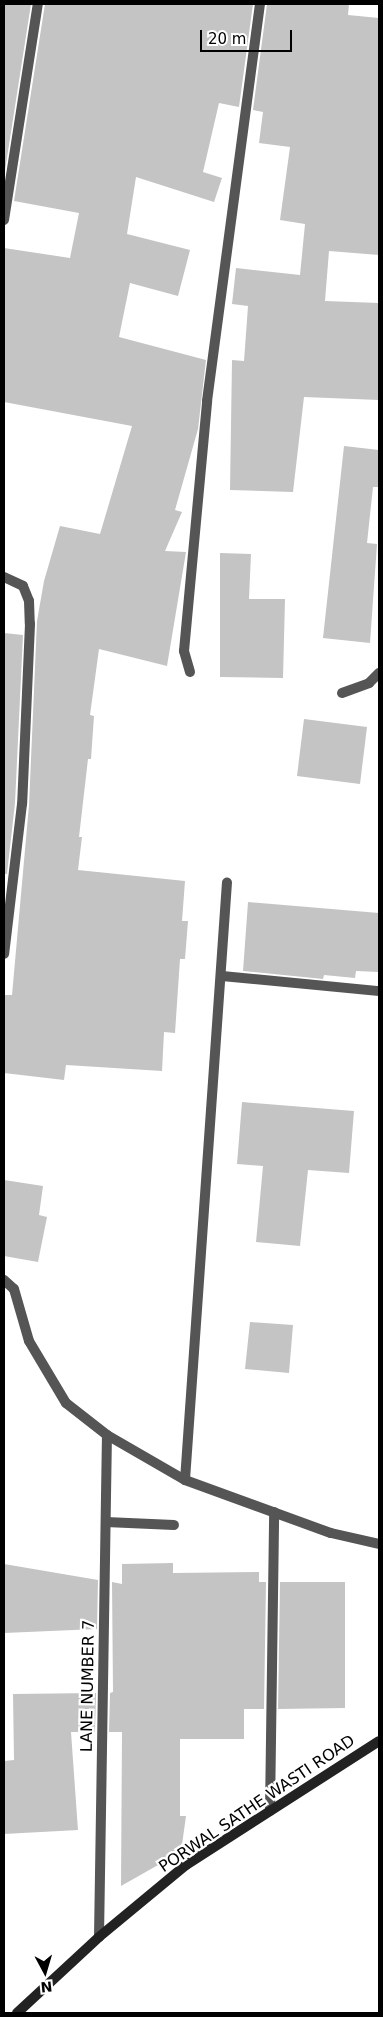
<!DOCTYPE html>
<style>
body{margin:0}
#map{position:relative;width:383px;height:2017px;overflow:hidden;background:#fff;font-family:"DejaVu Sans",sans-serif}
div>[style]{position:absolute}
.building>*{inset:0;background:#c4c4c4}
.street>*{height:10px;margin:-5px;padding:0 5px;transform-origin:5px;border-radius:5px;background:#555}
.secondary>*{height:10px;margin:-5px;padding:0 5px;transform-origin:5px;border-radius:5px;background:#222}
span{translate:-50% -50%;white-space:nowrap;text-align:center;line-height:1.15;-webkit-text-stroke:4.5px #fff;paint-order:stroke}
.street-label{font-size:16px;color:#000}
.frame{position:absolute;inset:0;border:5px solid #000;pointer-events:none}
.north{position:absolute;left:20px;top:1947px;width:50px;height:50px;-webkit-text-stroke:4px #fff;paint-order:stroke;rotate:174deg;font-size:14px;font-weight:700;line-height:20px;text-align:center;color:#000}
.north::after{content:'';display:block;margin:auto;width:18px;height:22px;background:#000;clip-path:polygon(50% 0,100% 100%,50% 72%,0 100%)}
.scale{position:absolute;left:200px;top:30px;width:92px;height:22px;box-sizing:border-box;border:2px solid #000;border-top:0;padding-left:6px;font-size:15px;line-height:18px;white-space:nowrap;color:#000;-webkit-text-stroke:4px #fff;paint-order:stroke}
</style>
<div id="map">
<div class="building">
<div style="clip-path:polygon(4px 4px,31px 4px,4px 177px)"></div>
<div style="clip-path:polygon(45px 4px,253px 4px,239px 107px,219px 103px,203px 172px,222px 178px,214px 202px,136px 177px,127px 234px,190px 250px,178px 296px,130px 283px,119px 337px,206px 360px,198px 429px,175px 510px,182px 512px,165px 551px,186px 552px,167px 666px,99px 649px,90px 715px,94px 716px,91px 759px,88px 759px,79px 837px,82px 837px,78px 870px,185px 881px,182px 921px,188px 921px,185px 959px,180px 959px,175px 1033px,164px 1032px,162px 1071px,66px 1065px,64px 1080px,4px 1073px,5px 995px,12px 995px,29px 805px,37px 621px,44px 581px,60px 526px,100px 534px,132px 426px,4px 402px,4px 248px,70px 258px,79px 213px,14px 201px)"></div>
<div style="clip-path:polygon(267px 4px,349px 4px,348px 15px,379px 18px,379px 255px,329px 251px,325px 301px,379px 303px,379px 400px,304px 397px,293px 492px,230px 490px,232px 360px,244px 361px,248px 306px,232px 304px,236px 268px,300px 275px,305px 224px,280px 220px,290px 147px,259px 143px,263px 112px,253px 110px)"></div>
<div style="clip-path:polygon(344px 446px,379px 450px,379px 487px,373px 487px,367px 543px,377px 544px,370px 643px,323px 638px)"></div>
<div style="clip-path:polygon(220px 553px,251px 554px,249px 599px,285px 599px,283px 678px,220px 677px)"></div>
<div style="clip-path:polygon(4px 633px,23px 635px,15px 803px,7px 874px,4px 874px)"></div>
<div style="clip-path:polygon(304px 719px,367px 727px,360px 784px,297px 776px)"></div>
<div style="clip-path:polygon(248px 902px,379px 913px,379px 972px,356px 971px,355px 978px,324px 975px,323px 979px,243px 971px)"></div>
<div style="clip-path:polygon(242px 1102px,354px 1111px,349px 1173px,308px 1170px,300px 1246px,256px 1242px,263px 1166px,237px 1164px)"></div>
<div style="clip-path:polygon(4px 1180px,43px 1186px,39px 1215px,47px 1217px,38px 1262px,4px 1256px)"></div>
<div style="clip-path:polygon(250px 1322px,293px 1325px,289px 1373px,245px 1369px)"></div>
<div style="clip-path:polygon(173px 1563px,173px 1573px,259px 1572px,259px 1582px,266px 1582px,264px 1709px,244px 1709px,244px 1739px,180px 1739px,180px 1816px,186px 1816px,181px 1852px,121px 1886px,122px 1732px,109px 1732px,110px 1693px,113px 1692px,112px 1582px,122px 1584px,122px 1564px)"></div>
<div style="clip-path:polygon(4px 1564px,98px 1580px,97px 1629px,4px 1633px)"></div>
<div style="clip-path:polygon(280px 1582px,345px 1582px,345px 1708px,278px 1709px)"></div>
<div style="clip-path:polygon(96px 1693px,95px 1732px,71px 1732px,78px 1830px,4px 1834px,4px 1761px,14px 1760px,13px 1694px)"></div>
</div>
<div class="street">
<div style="left:4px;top:220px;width:219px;rotate:-81.1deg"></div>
<div style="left:4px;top:577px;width:21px;rotate:25deg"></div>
<div style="left:23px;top:586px;width:16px;rotate:68deg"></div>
<div style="left:29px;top:601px;width:23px;rotate:88deg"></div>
<div style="left:30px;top:624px;width:180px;rotate:92.5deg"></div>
<div style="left:22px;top:804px;width:151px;rotate:96.8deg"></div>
<div style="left:190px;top:672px;width:22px;rotate:-106deg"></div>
<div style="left:184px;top:651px;width:251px;rotate:-84.7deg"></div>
<div style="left:207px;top:401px;width:401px;rotate:-82.4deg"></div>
<div style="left:342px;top:693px;width:29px;rotate:-20deg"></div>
<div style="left:369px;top:683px;width:14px;rotate:-45deg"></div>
<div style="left:222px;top:976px;width:158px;rotate:5.5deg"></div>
<div style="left:4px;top:1280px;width:13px;rotate:42deg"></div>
<div style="left:14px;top:1289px;width:54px;rotate:73.9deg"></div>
<div style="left:29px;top:1341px;width:72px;rotate:59.2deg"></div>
<div style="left:66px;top:1403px;width:52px;rotate:38deg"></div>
<div style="left:107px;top:1435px;width:90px;rotate:30deg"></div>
<div style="left:185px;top:1480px;width:155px;rotate:20deg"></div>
<div style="left:331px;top:1533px;width:49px;rotate:12.9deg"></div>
<div style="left:185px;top:1480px;width:599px;rotate:-85.98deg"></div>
<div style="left:106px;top:1522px;width:68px;rotate:2.5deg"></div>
<div style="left:270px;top:1811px;width:299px;rotate:-89.2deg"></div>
<div style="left:99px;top:1937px;width:502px;rotate:-89.09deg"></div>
</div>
<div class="secondary">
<div style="left:17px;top:2013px;width:112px;rotate:-42.8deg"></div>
<div style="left:99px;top:1937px;width:113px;rotate:-39.6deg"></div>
<div style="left:186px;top:1865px;width:229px;rotate:-32.7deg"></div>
</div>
<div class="street-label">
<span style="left:88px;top:1686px;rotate:-89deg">LANE NUMBER 7</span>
<span style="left:257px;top:1804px;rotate:-34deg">PORWAL SATHE WASTI ROAD</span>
</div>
<div class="frame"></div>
<div class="north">N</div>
<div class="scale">20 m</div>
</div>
